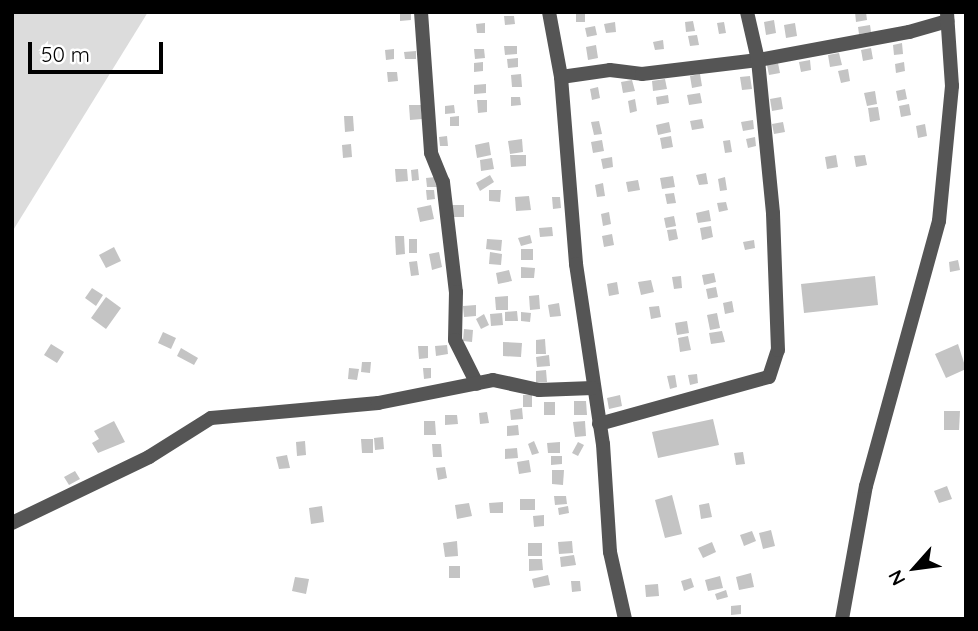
<!DOCTYPE html>
<style>
body{margin:0}
#map{position:relative;width:978px;height:631px;overflow:hidden;background:#fff;font-family:Quicksand,sans-serif}
div>[style]{position:absolute}
.green>*{inset:0;background:#dcdcdc}
.building>*{inset:0;background:#c4c4c4}
.minor>*{height:14px;margin:-7px;padding:0 7px;transform-origin:7px;border-radius:7px;background:#555}
span{translate:-50% -50%;white-space:nowrap;text-align:center;line-height:1.15;-webkit-text-stroke:7px #fff;paint-order:stroke}
.frame{position:absolute;inset:0;border:14px solid #000;pointer-events:none}
.north{position:absolute;left:880px;top:533px;width:70px;height:70px;-webkit-text-stroke:5px #fff;paint-order:stroke;rotate:242deg;font-size:19px;font-weight:700;line-height:28px;text-align:center;color:#000}
.north::after{content:'';display:block;margin:auto;width:24px;height:32px;background:#000;clip-path:polygon(50% 0,100% 100%,50% 72%,0 100%)}
.scale{position:absolute;left:28px;top:42px;width:135px;height:32px;box-sizing:border-box;border:4px solid #000;border-top:0;padding-left:9px;font-size:21px;line-height:24px;white-space:nowrap;color:#000;-webkit-text-stroke:5px #fff;paint-order:stroke}
</style>
<div id="map">
<div class="green">
<div style="clip-path:polygon(12px 12px,148px 12px,12px 232px)"></div>
</div>
<div class="building">
<div style="clip-path:polygon(400px 12px,411px 12px,411px 20px,400px 21px)"></div>
<div style="clip-path:polygon(576px 12px,585px 12px,585px 22px,576px 22px)"></div>
<div style="clip-path:polygon(855px 12px,866px 12px,867px 20px,856px 22px)"></div>
<div style="clip-path:polygon(504px 16px,514px 16px,515px 24px,505px 25px)"></div>
<div style="clip-path:polygon(774px 20px,776px 33px,766px 35px,764px 22px)"></div>
<div style="clip-path:polygon(693px 21px,695px 31px,686px 32px,685px 22px)"></div>
<div style="clip-path:polygon(615px 22px,616px 32px,606px 33px,604px 24px)"></div>
<div style="clip-path:polygon(724px 22px,726px 33px,719px 34px,717px 23px)"></div>
<div style="clip-path:polygon(485px 23px,485px 33px,477px 33px,476px 24px)"></div>
<div style="clip-path:polygon(795px 23px,797px 36px,786px 38px,784px 25px)"></div>
<div style="clip-path:polygon(870px 25px,871px 32px,859px 34px,858px 27px)"></div>
<div style="clip-path:polygon(595px 26px,597px 35px,587px 37px,585px 28px)"></div>
<div style="clip-path:polygon(697px 35px,699px 45px,690px 46px,688px 36px)"></div>
<div style="clip-path:polygon(663px 40px,664px 49px,655px 50px,653px 42px)"></div>
<div style="clip-path:polygon(902px 43px,903px 54px,894px 55px,893px 45px)"></div>
<div style="clip-path:polygon(596px 45px,598px 58px,588px 60px,586px 47px)"></div>
<div style="clip-path:polygon(504px 46px,517px 46px,517px 54px,505px 55px)"></div>
<div style="clip-path:polygon(871px 48px,873px 59px,863px 61px,861px 50px)"></div>
<div style="clip-path:polygon(394px 49px,394px 59px,386px 60px,385px 50px)"></div>
<div style="clip-path:polygon(474px 49px,484px 49px,485px 58px,475px 59px)"></div>
<div style="clip-path:polygon(416px 51px,416px 59px,405px 59px,404px 52px)"></div>
<div style="clip-path:polygon(839px 53px,842px 65px,830px 67px,828px 55px)"></div>
<div style="clip-path:polygon(518px 58px,518px 67px,508px 68px,507px 59px)"></div>
<div style="clip-path:polygon(810px 60px,811px 70px,801px 72px,799px 62px)"></div>
<div style="clip-path:polygon(483px 62px,483px 71px,474px 72px,474px 63px)"></div>
<div style="clip-path:polygon(904px 62px,905px 71px,896px 73px,895px 64px)"></div>
<div style="clip-path:polygon(778px 63px,780px 73px,769px 75px,767px 65px)"></div>
<div style="clip-path:polygon(848px 69px,850px 81px,841px 83px,838px 71px)"></div>
<div style="clip-path:polygon(387px 72px,397px 72px,398px 81px,388px 82px)"></div>
<div style="clip-path:polygon(521px 74px,522px 87px,512px 87px,511px 75px)"></div>
<div style="clip-path:polygon(700px 74px,702px 86px,692px 88px,690px 76px)"></div>
<div style="clip-path:polygon(750px 76px,752px 89px,742px 90px,740px 77px)"></div>
<div style="clip-path:polygon(665px 79px,667px 89px,653px 91px,652px 81px)"></div>
<div style="clip-path:polygon(632px 80px,635px 91px,623px 93px,621px 82px)"></div>
<div style="clip-path:polygon(486px 84px,486px 93px,474px 94px,474px 85px)"></div>
<div style="clip-path:polygon(598px 87px,600px 98px,592px 100px,590px 89px)"></div>
<div style="clip-path:polygon(905px 89px,907px 99px,898px 101px,896px 91px)"></div>
<div style="clip-path:polygon(875px 91px,877px 104px,867px 106px,864px 93px)"></div>
<div style="clip-path:polygon(700px 93px,702px 103px,689px 105px,687px 95px)"></div>
<div style="clip-path:polygon(668px 95px,669px 103px,657px 105px,656px 97px)"></div>
<div style="clip-path:polygon(511px 97px,520px 97px,521px 105px,511px 106px)"></div>
<div style="clip-path:polygon(781px 97px,783px 109px,772px 111px,770px 99px)"></div>
<div style="clip-path:polygon(635px 99px,637px 111px,630px 113px,628px 101px)"></div>
<div style="clip-path:polygon(477px 100px,487px 100px,487px 112px,478px 113px)"></div>
<div style="clip-path:polygon(909px 104px,911px 115px,901px 117px,899px 106px)"></div>
<div style="clip-path:polygon(409px 105px,421px 105px,422px 119px,410px 120px)"></div>
<div style="clip-path:polygon(454px 105px,455px 113px,445px 114px,445px 106px)"></div>
<div style="clip-path:polygon(878px 107px,880px 120px,870px 122px,868px 108px)"></div>
<div style="clip-path:polygon(344px 116px,353px 116px,354px 131px,345px 132px)"></div>
<div style="clip-path:polygon(459px 116px,459px 126px,450px 126px,450px 117px)"></div>
<div style="clip-path:polygon(702px 119px,704px 128px,692px 130px,690px 121px)"></div>
<div style="clip-path:polygon(753px 120px,754px 129px,743px 131px,741px 122px)"></div>
<div style="clip-path:polygon(599px 121px,602px 134px,594px 135px,591px 122px)"></div>
<div style="clip-path:polygon(669px 122px,671px 132px,658px 135px,656px 125px)"></div>
<div style="clip-path:polygon(783px 122px,785px 132px,774px 134px,772px 124px)"></div>
<div style="clip-path:polygon(925px 124px,927px 136px,918px 138px,916px 126px)"></div>
<div style="clip-path:polygon(447px 136px,448px 146px,440px 146px,439px 137px)"></div>
<div style="clip-path:polygon(671px 136px,673px 147px,662px 149px,660px 138px)"></div>
<div style="clip-path:polygon(755px 137px,756px 146px,748px 148px,746px 139px)"></div>
<div style="clip-path:polygon(522px 139px,523px 152px,510px 154px,508px 141px)"></div>
<div style="clip-path:polygon(602px 140px,604px 151px,593px 153px,591px 142px)"></div>
<div style="clip-path:polygon(730px 140px,732px 152px,725px 153px,723px 141px)"></div>
<div style="clip-path:polygon(489px 142px,491px 155px,477px 158px,475px 145px)"></div>
<div style="clip-path:polygon(351px 144px,352px 157px,343px 158px,342px 145px)"></div>
<div style="clip-path:polygon(510px 155px,526px 155px,526px 166px,511px 167px)"></div>
<div style="clip-path:polygon(836px 155px,838px 167px,827px 169px,825px 157px)"></div>
<div style="clip-path:polygon(865px 155px,867px 165px,856px 167px,854px 156px)"></div>
<div style="clip-path:polygon(612px 157px,613px 167px,603px 169px,601px 159px)"></div>
<div style="clip-path:polygon(492px 158px,494px 169px,481px 171px,480px 160px)"></div>
<div style="clip-path:polygon(395px 169px,407px 169px,408px 181px,396px 182px)"></div>
<div style="clip-path:polygon(418px 169px,419px 180px,412px 181px,411px 170px)"></div>
<div style="clip-path:polygon(706px 173px,708px 184px,699px 185px,696px 175px)"></div>
<div style="clip-path:polygon(490px 175px,494px 182px,480px 191px,476px 183px)"></div>
<div style="clip-path:polygon(673px 176px,675px 187px,662px 189px,660px 178px)"></div>
<div style="clip-path:polygon(436px 177px,437px 187px,427px 187px,426px 178px)"></div>
<div style="clip-path:polygon(725px 177px,727px 190px,720px 191px,718px 179px)"></div>
<div style="clip-path:polygon(638px 180px,640px 190px,628px 192px,626px 182px)"></div>
<div style="clip-path:polygon(603px 183px,605px 196px,597px 197px,595px 185px)"></div>
<div style="clip-path:polygon(426px 190px,434px 190px,435px 199px,427px 200px)"></div>
<div style="clip-path:polygon(489px 190px,501px 190px,500px 202px,489px 201px)"></div>
<div style="clip-path:polygon(674px 193px,676px 203px,667px 204px,665px 194px)"></div>
<div style="clip-path:polygon(529px 196px,531px 210px,516px 211px,515px 197px)"></div>
<div style="clip-path:polygon(552px 197px,560px 197px,561px 208px,553px 209px)"></div>
<div style="clip-path:polygon(726px 202px,728px 210px,719px 212px,717px 203px)"></div>
<div style="clip-path:polygon(431px 205px,434px 219px,420px 222px,417px 208px)"></div>
<div style="clip-path:polygon(452px 205px,464px 205px,464px 217px,453px 217px)"></div>
<div style="clip-path:polygon(709px 210px,711px 221px,698px 223px,696px 213px)"></div>
<div style="clip-path:polygon(609px 212px,611px 224px,603px 226px,601px 214px)"></div>
<div style="clip-path:polygon(674px 216px,676px 226px,666px 228px,664px 218px)"></div>
<div style="clip-path:polygon(711px 226px,713px 237px,702px 240px,700px 228px)"></div>
<div style="clip-path:polygon(552px 227px,553px 236px,540px 237px,539px 228px)"></div>
<div style="clip-path:polygon(676px 229px,678px 239px,669px 241px,667px 230px)"></div>
<div style="clip-path:polygon(612px 234px,614px 245px,604px 247px,602px 236px)"></div>
<div style="clip-path:polygon(530px 235px,532px 243px,521px 246px,518px 238px)"></div>
<div style="clip-path:polygon(395px 236px,404px 236px,405px 254px,396px 255px)"></div>
<div style="clip-path:polygon(409px 239px,417px 239px,417px 253px,409px 253px)"></div>
<div style="clip-path:polygon(487px 239px,502px 240px,501px 251px,486px 249px)"></div>
<div style="clip-path:polygon(754px 240px,755px 248px,745px 250px,743px 242px)"></div>
<div style="clip-path:polygon(114px 247px,121px 261px,106px 268px,99px 255px)"></div>
<div style="clip-path:polygon(521px 249px,533px 249px,533px 260px,521px 260px)"></div>
<div style="clip-path:polygon(439px 252px,442px 267px,432px 270px,429px 254px)"></div>
<div style="clip-path:polygon(490px 252px,502px 254px,501px 265px,489px 264px)"></div>
<div style="clip-path:polygon(958px 260px,960px 270px,950px 272px,949px 262px)"></div>
<div style="clip-path:polygon(417px 261px,419px 275px,411px 276px,409px 262px)"></div>
<div style="clip-path:polygon(521px 267px,535px 268px,534px 278px,521px 278px)"></div>
<div style="clip-path:polygon(509px 270px,512px 281px,498px 284px,496px 273px)"></div>
<div style="clip-path:polygon(714px 273px,716px 282px,704px 285px,702px 275px)"></div>
<div style="clip-path:polygon(681px 276px,682px 288px,674px 289px,672px 277px)"></div>
<div style="clip-path:polygon(875px 276px,878px 305px,804px 313px,801px 284px)"></div>
<div style="clip-path:polygon(651px 280px,654px 292px,641px 295px,638px 282px)"></div>
<div style="clip-path:polygon(617px 282px,619px 294px,609px 296px,607px 284px)"></div>
<div style="clip-path:polygon(716px 287px,718px 297px,708px 299px,706px 289px)"></div>
<div style="clip-path:polygon(92px 288px,103px 295px,96px 306px,85px 298px)"></div>
<div style="clip-path:polygon(539px 295px,540px 309px,530px 310px,529px 296px)"></div>
<div style="clip-path:polygon(508px 296px,508px 310px,496px 310px,495px 297px)"></div>
<div style="clip-path:polygon(106px 297px,121px 308px,106px 329px,91px 318px)"></div>
<div style="clip-path:polygon(732px 301px,734px 312px,725px 314px,723px 303px)"></div>
<div style="clip-path:polygon(559px 303px,561px 316px,550px 317px,548px 305px)"></div>
<div style="clip-path:polygon(476px 305px,476px 316px,464px 317px,463px 306px)"></div>
<div style="clip-path:polygon(659px 306px,661px 317px,651px 319px,649px 307px)"></div>
<div style="clip-path:polygon(517px 311px,518px 321px,505px 321px,505px 312px)"></div>
<div style="clip-path:polygon(521px 312px,531px 313px,530px 322px,521px 321px)"></div>
<div style="clip-path:polygon(502px 313px,503px 325px,491px 326px,490px 314px)"></div>
<div style="clip-path:polygon(717px 313px,720px 328px,710px 330px,707px 315px)"></div>
<div style="clip-path:polygon(484px 314px,489px 325px,481px 329px,476px 319px)"></div>
<div style="clip-path:polygon(687px 321px,689px 333px,677px 335px,675px 323px)"></div>
<div style="clip-path:polygon(464px 329px,473px 330px,472px 342px,463px 341px)"></div>
<div style="clip-path:polygon(722px 331px,725px 342px,711px 344px,709px 333px)"></div>
<div style="clip-path:polygon(163px 332px,176px 338px,171px 349px,158px 343px)"></div>
<div style="clip-path:polygon(688px 336px,691px 350px,680px 352px,678px 338px)"></div>
<div style="clip-path:polygon(545px 339px,546px 354px,536px 354px,536px 340px)"></div>
<div style="clip-path:polygon(503px 342px,522px 343px,521px 357px,503px 356px)"></div>
<div style="clip-path:polygon(51px 344px,64px 352px,57px 363px,44px 355px)"></div>
<div style="clip-path:polygon(958px 344px,966px 369px,946px 378px,935px 354px)"></div>
<div style="clip-path:polygon(447px 345px,448px 354px,436px 356px,435px 346px)"></div>
<div style="clip-path:polygon(418px 346px,428px 346px,428px 358px,419px 359px)"></div>
<div style="clip-path:polygon(181px 348px,198px 358px,194px 365px,177px 356px)"></div>
<div style="clip-path:polygon(549px 355px,550px 366px,537px 367px,536px 357px)"></div>
<div style="clip-path:polygon(362px 362px,371px 362px,370px 373px,361px 372px)"></div>
<div style="clip-path:polygon(349px 368px,359px 369px,357px 380px,348px 379px)"></div>
<div style="clip-path:polygon(423px 368px,431px 368px,431px 378px,424px 379px)"></div>
<div style="clip-path:polygon(546px 370px,547px 382px,536px 383px,536px 371px)"></div>
<div style="clip-path:polygon(697px 374px,698px 383px,690px 385px,688px 375px)"></div>
<div style="clip-path:polygon(675px 375px,677px 387px,670px 389px,667px 376px)"></div>
<div style="clip-path:polygon(523px 395px,532px 395px,532px 407px,523px 407px)"></div>
<div style="clip-path:polygon(620px 395px,622px 406px,609px 409px,607px 398px)"></div>
<div style="clip-path:polygon(574px 401px,586px 401px,587px 415px,574px 415px)"></div>
<div style="clip-path:polygon(544px 402px,555px 402px,555px 415px,544px 415px)"></div>
<div style="clip-path:polygon(522px 408px,523px 419px,511px 420px,510px 410px)"></div>
<div style="clip-path:polygon(944px 411px,960px 411px,959px 430px,944px 430px)"></div>
<div style="clip-path:polygon(487px 412px,489px 423px,480px 424px,479px 413px)"></div>
<div style="clip-path:polygon(445px 415px,457px 415px,458px 424px,445px 425px)"></div>
<div style="clip-path:polygon(713px 419px,719px 445px,658px 458px,652px 432px)"></div>
<div style="clip-path:polygon(114px 421px,125px 442px,98px 453px,92px 443px,99px 439px,94px 431px)"></div>
<div style="clip-path:polygon(424px 421px,435px 421px,436px 435px,424px 435px)"></div>
<div style="clip-path:polygon(585px 421px,586px 436px,575px 437px,573px 422px)"></div>
<div style="clip-path:polygon(518px 425px,519px 435px,507px 436px,507px 426px)"></div>
<div style="clip-path:polygon(383px 437px,384px 449px,375px 450px,374px 438px)"></div>
<div style="clip-path:polygon(361px 439px,373px 439px,373px 453px,362px 453px)"></div>
<div style="clip-path:polygon(305px 441px,306px 455px,297px 456px,296px 442px)"></div>
<div style="clip-path:polygon(534px 441px,539px 453px,532px 455px,528px 444px)"></div>
<div style="clip-path:polygon(560px 442px,560px 453px,548px 453px,547px 443px)"></div>
<div style="clip-path:polygon(578px 442px,584px 445px,578px 456px,572px 453px)"></div>
<div style="clip-path:polygon(432px 444px,441px 444px,442px 457px,433px 457px)"></div>
<div style="clip-path:polygon(517px 448px,518px 458px,505px 459px,505px 449px)"></div>
<div style="clip-path:polygon(743px 452px,745px 464px,736px 465px,734px 453px)"></div>
<div style="clip-path:polygon(287px 455px,290px 468px,279px 469px,276px 457px)"></div>
<div style="clip-path:polygon(551px 456px,562px 456px,562px 464px,551px 465px)"></div>
<div style="clip-path:polygon(529px 460px,531px 472px,519px 474px,517px 462px)"></div>
<div style="clip-path:polygon(445px 467px,447px 478px,438px 480px,436px 468px)"></div>
<div style="clip-path:polygon(552px 470px,564px 470px,563px 485px,552px 484px)"></div>
<div style="clip-path:polygon(75px 471px,80px 479px,69px 485px,64px 477px)"></div>
<div style="clip-path:polygon(947px 486px,952px 499px,939px 503px,934px 491px)"></div>
<div style="clip-path:polygon(672px 495px,682px 534px,665px 538px,655px 500px)"></div>
<div style="clip-path:polygon(554px 496px,566px 496px,567px 504px,555px 505px)"></div>
<div style="clip-path:polygon(520px 499px,535px 499px,535px 510px,520px 510px)"></div>
<div style="clip-path:polygon(503px 502px,503px 513px,490px 513px,489px 503px)"></div>
<div style="clip-path:polygon(469px 503px,472px 516px,457px 519px,455px 505px)"></div>
<div style="clip-path:polygon(709px 503px,712px 517px,701px 519px,699px 505px)"></div>
<div style="clip-path:polygon(322px 506px,324px 522px,311px 524px,309px 508px)"></div>
<div style="clip-path:polygon(568px 506px,569px 513px,559px 515px,558px 508px)"></div>
<div style="clip-path:polygon(544px 515px,544px 526px,534px 527px,533px 516px)"></div>
<div style="clip-path:polygon(771px 530px,775px 546px,763px 549px,759px 533px)"></div>
<div style="clip-path:polygon(752px 531px,756px 541px,744px 546px,740px 535px)"></div>
<div style="clip-path:polygon(457px 541px,458px 556px,445px 557px,443px 543px)"></div>
<div style="clip-path:polygon(572px 541px,573px 553px,559px 554px,558px 542px)"></div>
<div style="clip-path:polygon(712px 542px,716px 552px,703px 558px,698px 548px)"></div>
<div style="clip-path:polygon(528px 543px,542px 543px,542px 556px,528px 556px)"></div>
<div style="clip-path:polygon(574px 555px,576px 565px,561px 567px,560px 557px)"></div>
<div style="clip-path:polygon(529px 559px,542px 559px,543px 570px,529px 571px)"></div>
<div style="clip-path:polygon(449px 566px,460px 566px,460px 578px,449px 578px)"></div>
<div style="clip-path:polygon(751px 573px,754px 587px,739px 590px,736px 577px)"></div>
<div style="clip-path:polygon(548px 575px,550px 585px,534px 588px,532px 579px)"></div>
<div style="clip-path:polygon(720px 576px,723px 588px,708px 591px,705px 580px)"></div>
<div style="clip-path:polygon(295px 577px,309px 579px,306px 594px,292px 591px)"></div>
<div style="clip-path:polygon(691px 578px,694px 587px,684px 591px,681px 581px)"></div>
<div style="clip-path:polygon(571px 581px,580px 581px,581px 591px,572px 592px)"></div>
<div style="clip-path:polygon(658px 584px,659px 596px,646px 597px,645px 585px)"></div>
<div style="clip-path:polygon(726px 590px,728px 597px,717px 600px,715px 594px)"></div>
<div style="clip-path:polygon(741px 605px,741px 614px,731px 615px,731px 606px)"></div>
</div>
<div class="minor">
<div style="left:421px;top:12px;width:141px;rotate:85.9deg"></div>
<div style="left:431px;top:153px;width:31px;rotate:68deg"></div>
<div style="left:443px;top:182px;width:111px;rotate:83.3deg"></div>
<div style="left:456px;top:292px;width:48px;rotate:91.2deg"></div>
<div style="left:455px;top:340px;width:49px;rotate:63.4deg"></div>
<div style="left:549px;top:12px;width:66px;rotate:79.5deg"></div>
<div style="left:561px;top:77px;width:188px;rotate:85.4deg"></div>
<div style="left:576px;top:264px;width:182px;rotate:81.5deg"></div>
<div style="left:603px;top:444px;width:108px;rotate:86.3deg"></div>
<div style="left:610px;top:552px;width:69px;rotate:77.4deg"></div>
<div style="left:561px;top:77px;width:49px;rotate:-8.1deg"></div>
<div style="left:610px;top:70px;width:32px;rotate:7deg"></div>
<div style="left:642px;top:74px;width:117px;rotate:-6.9deg"></div>
<div style="left:758px;top:60px;width:154px;rotate:-10.5deg"></div>
<div style="left:909px;top:32px;width:40px;rotate:-16deg"></div>
<div style="left:599px;top:424px;width:176px;rotate:-15.5deg"></div>
<div style="left:769px;top:377px;width:28px;rotate:-72deg"></div>
<div style="left:778px;top:350px;width:137px;rotate:-92.1deg"></div>
<div style="left:773px;top:213px;width:154px;rotate:-95.6deg"></div>
<div style="left:758px;top:60px;width:49px;rotate:-102.9deg"></div>
<div style="left:12px;top:523px;width:152px;rotate:-25.7deg"></div>
<div style="left:149px;top:457px;width:73px;rotate:-32.2deg"></div>
<div style="left:211px;top:418px;width:168px;rotate:-5.1deg"></div>
<div style="left:378px;top:403px;width:117px;rotate:-11.3deg"></div>
<div style="left:493px;top:380px;width:47px;rotate:12.3deg"></div>
<div style="left:539px;top:390px;width:54px;rotate:-2.1deg"></div>
<div style="left:842px;top:619px;width:135px;rotate:-79.8deg"></div>
<div style="left:866px;top:486px;width:275px;rotate:-74.6deg"></div>
<div style="left:939px;top:221px;width:136px;rotate:-84.5deg"></div>
<div style="left:952px;top:86px;width:74px;rotate:-93.9deg"></div>
</div>
<div class="frame"></div>
<div class="north">N</div>
<div class="scale">50 m</div>
</div>
